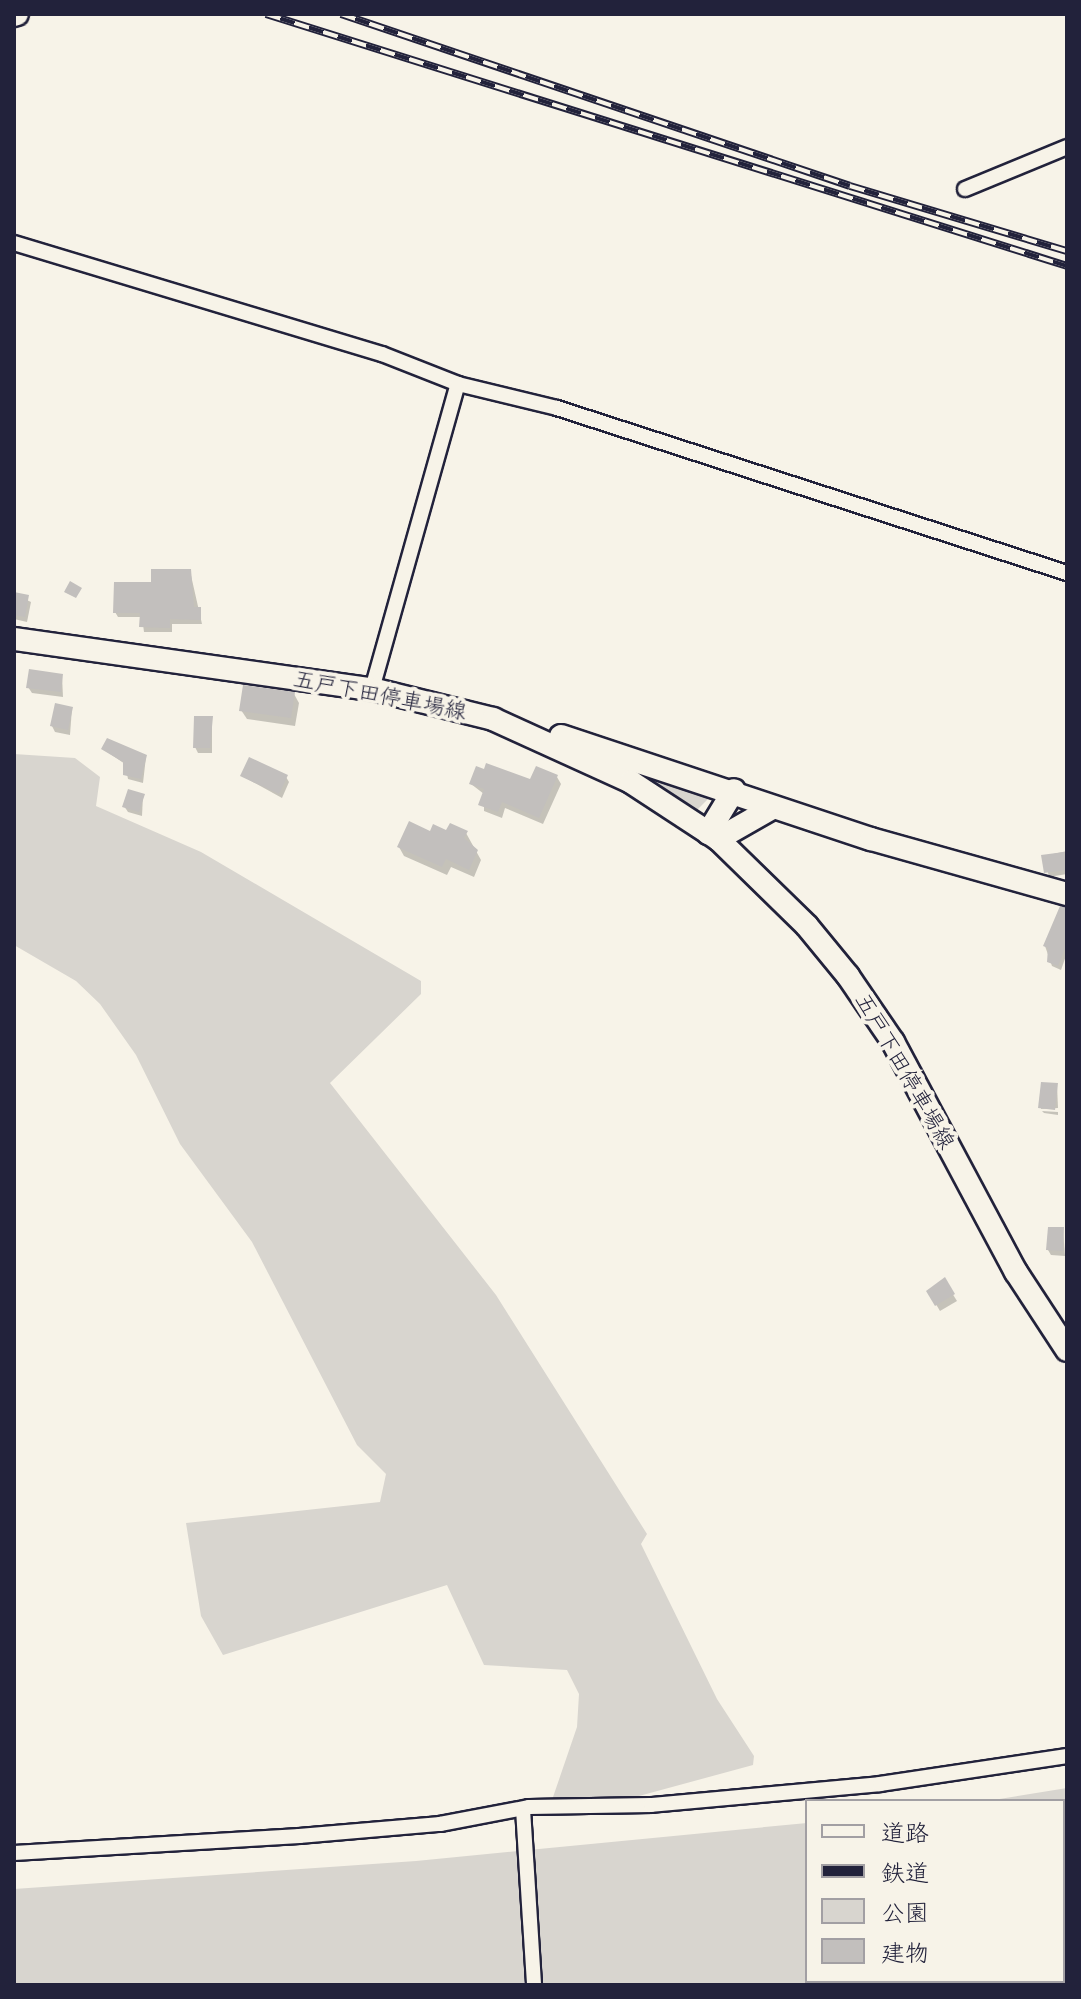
<!DOCTYPE html>
<meta charset="utf-8">
<style>
body{margin:0}
#map{position:relative;width:1081px;height:1999px;overflow:hidden;background:#f7f3e8;font-family:"Shantell Sans","Klee One",sans-serif}
div>[style]{position:absolute}
.green>*{inset:0;background:#d8d5cf}
.shadow>*{inset:0;background:#0003}
.building>*{inset:0;background:#c2bfbd}
.roads{filter:drop-shadow(2px 0 #22223b) drop-shadow(-2px 0 #22223b) drop-shadow(0 2px #22223b) drop-shadow(0 -2px #22223b)}
.street>*{height:14px;margin:-7px;padding:0 7px;transform-origin:7px;border-radius:7px;background:#f7f3e8}
.secondary>*{height:22px;margin:-11px;padding:0 11px;transform-origin:11px;border-radius:11px;background:#f7f3e8}
.rail>*{height:8px;margin-top:-4px;transform-origin:0;background:repeating-linear-gradient(90deg,#f7f3e8 0 15px,#22223b 0 30px);box-sizing:border-box;border-block:2px solid #22223b}
span{translate:-50% -50%;white-space:nowrap;text-align:center;line-height:1.15;-webkit-text-stroke:8px #f7f3e8;paint-order:stroke}
.street-label{font-size:22px;color:#22223b}
.frame{position:absolute;inset:0;border:16px solid #22223b;pointer-events:none}
.legend{position:absolute;left:805px;top:1799px;width:260px;height:184px;box-sizing:border-box;background:#f7f3e8;border:2px solid #a29fa3;margin:0;padding:10px 14px;list-style:none;font-size:24px;color:#22223b}
.legend li{display:flex;align-items:center;gap:16px;height:40px}
.legend b{width:40px;border:2px solid #a29fa3}
</style>
<div id="map">
<div class="green">
<div style="clip-path:polygon(14px 754px,75px 758px,100px 777px,96px 806px,201px 852px,421px 981px,421px 994px,330px 1083px,496px 1295px,647px 1534px,641px 1544px,717px 1699px,754px 1756px,753px 1765px,639px 1796px,552px 1800px,577px 1727px,579px 1694px,567px 1670px,484px 1665px,447px 1585px,223px 1655px,201px 1616px,186px 1523px,380px 1502px,386px 1474px,357px 1445px,252px 1242px,180px 1144px,136px 1055px,100px 1004px,76px 981px,14px 945px)"></div>
<div style="clip-path:polygon(629px 769px,711px 796px,695px 812px)"></div>
<div style="clip-path:polygon(1067px 1788px,1067px 1985px,14px 1985px,14px 1889px,416px 1861px,807px 1823px,807px 1981px,1063px 1981px,1063px 1801px,987px 1801px)"></div>
</div>
<div class="shadow">
<div style="clip-path:polygon(190px 571px,202px 624px,172px 624px,172px 632px,144px 632px,142px 617px,118px 617px,115px 612px,153px 584px)"></div>
<div style="clip-path:polygon(14px 594px,31px 602px,27px 622px,14px 619px)"></div>
<div style="clip-path:polygon(62px 676px,63px 697px,32px 693px,28px 687px)"></div>
<div style="clip-path:polygon(294px 694px,299px 703px,295px 726px,247px 719px,241px 710px)"></div>
<div style="clip-path:polygon(72px 708px,70px 735px,55px 732px,52px 726px)"></div>
<div style="clip-path:polygon(212px 718px,212px 753px,198px 753px,195px 747px)"></div>
<div style="clip-path:polygon(103px 749px,146px 757px,143px 783px,128px 779px,125px 764px)"></div>
<div style="clip-path:polygon(242px 776px,286px 777px,289px 782px,282px 798px)"></div>
<div style="clip-path:polygon(557px 777px,561px 784px,543px 824px,505px 808px,502px 818px,484px 811px,484px 794px,471px 784px)"></div>
<div style="clip-path:polygon(143px 796px,142px 816px,128px 812px,124px 806px)"></div>
<div style="clip-path:polygon(431px 833px,466px 833px,481px 860px,474px 877px,451px 867px,447px 875px,404px 856px,399px 847px)"></div>
<div style="clip-path:polygon(1067px 851px,1067px 874px,1049px 877px,1044px 856px)"></div>
<div style="clip-path:polygon(1067px 915px,1067px 953px,1061px 970px,1052px 966px,1045px 946px)"></div>
<div style="clip-path:polygon(1043px 1084px,1057px 1085px,1058px 1108px,1041px 1109px)"></div>
<div style="clip-path:polygon(1042px 1111px,1058px 1112px,1058px 1115px,1044px 1113px)"></div>
<div style="clip-path:polygon(1063px 1229px,1065px 1256px,1051px 1255px,1048px 1250px)"></div>
<div style="clip-path:polygon(944px 1280px,957px 1301px,940px 1311px,928px 1291px)"></div>
</div>
<div class="building">
<div style="clip-path:polygon(151px 569px,191px 569px,194px 607px,201px 607px,201px 620px,170px 619px,170px 628px,139px 627px,140px 613px,113px 613px,114px 582px,151px 582px)"></div>
<div style="clip-path:polygon(70px 581px,82px 588px,76px 598px,64px 592px)"></div>
<div style="clip-path:polygon(14px 592px,29px 595px,25px 617px,14px 615px)"></div>
<div style="clip-path:polygon(29px 669px,63px 674px,61px 692px,26px 688px)"></div>
<div style="clip-path:polygon(243px 685px,295px 692px,291px 718px,239px 711px)"></div>
<div style="clip-path:polygon(55px 703px,73px 707px,68px 730px,50px 726px)"></div>
<div style="clip-path:polygon(194px 716px,213px 716px,210px 748px,193px 748px)"></div>
<div style="clip-path:polygon(107px 738px,147px 755px,141px 779px,123px 775px,123px 762px,101px 749px)"></div>
<div style="clip-path:polygon(249px 757px,288px 775px,279px 794px,240px 776px)"></div>
<div style="clip-path:polygon(486px 763px,530px 779px,536px 766px,558px 775px,539px 818px,502px 802px,498px 812px,478px 805px,484px 789px,469px 784px,476px 766px,484px 769px)"></div>
<div style="clip-path:polygon(128px 789px,145px 794px,139px 812px,122px 807px)"></div>
<div style="clip-path:polygon(409px 821px,430px 831px,433px 824px,446px 830px,450px 823px,468px 831px,464px 838px,478px 850px,469px 870px,446px 859px,442px 867px,397px 847px)"></div>
<div style="clip-path:polygon(1064px 852px,1066px 870px,1044px 873px,1041px 855px)"></div>
<div style="clip-path:polygon(1060px 906px,1067px 908px,1067px 943px,1058px 966px,1047px 962px,1048px 948px,1043px 946px)"></div>
<div style="clip-path:polygon(1041px 1082px,1058px 1083px,1055px 1110px,1038px 1108px)"></div>
<div style="clip-path:polygon(1048px 1227px,1064px 1227px,1063px 1251px,1046px 1250px)"></div>
<div style="clip-path:polygon(945px 1277px,955px 1294px,935px 1306px,926px 1291px)"></div>
</div>
<div class="roads">
<div class="street">
<div style="left:965px;top:189px;width:110px;rotate:-22.4deg"></div>
<div style="left:14px;top:243px;width:384px;rotate:16.8deg"></div>
<div style="left:382px;top:354px;width:82px;rotate:21.5deg"></div>
<div style="left:458px;top:384px;width:102px;rotate:13.6deg"></div>
<div style="left:557px;top:408px;width:536px;rotate:17.93deg"></div>
<div style="left:372px;top:689px;width:317px;rotate:-74.3deg"></div>
<div style="left:523px;top:1809px;width:176px;rotate:86.4deg"></div>
<div style="left:14px;top:1853px;width:286px;rotate:-3.4deg"></div>
<div style="left:299px;top:1836px;width:142px;rotate:-4.9deg"></div>
<div style="left:440px;top:1824px;width:91px;rotate:-10.8deg"></div>
<div style="left:529px;top:1807px;width:122px;rotate:-0.9deg"></div>
<div style="left:651px;top:1805px;width:230px;rotate:-5.2deg"></div>
<div style="left:880px;top:1784px;width:189px;rotate:-8.5deg"></div>
</div>
<div class="secondary">
<div style="left:14px;top:15px;width:3px;rotate:-18deg"></div>
<div style="left:14px;top:639px;width:361px;rotate:8deg"></div>
<div style="left:372px;top:689px;width:125px;rotate:13.9deg"></div>
<div style="left:493px;top:719px;width:152px;rotate:24.5deg"></div>
<div style="left:631px;top:782px;width:104px;rotate:33.2deg"></div>
<div style="left:718px;top:839px;width:124px;rotate:44.3deg"></div>
<div style="left:807px;top:926px;width:65px;rotate:50.6deg"></div>
<div style="left:848px;top:976px;width:80px;rotate:55.7deg"></div>
<div style="left:893px;top:1042px;width:261px;rotate:61.9deg"></div>
<div style="left:1016px;top:1272px;width:93px;rotate:56.8deg"></div>
<div style="left:561px;top:736px;width:327px;rotate:18.4deg"></div>
<div style="left:871px;top:839px;width:204px;rotate:15.7deg"></div>
<div style="left:708px;top:833px;width:50px;rotate:-58.8deg"></div>
<div style="left:718px;top:839px;width:64px;rotate:-29.7deg"></div>
</div>
</div>
<div class="rail">
<div style="left:266px;top:14px;width:840px;rotate:17.46deg"></div>
<div style="left:341px;top:14px;width:537px;rotate:18.67deg"></div>
<div style="left:850px;top:186px;width:227px;rotate:16.7deg"></div>
</div>
<div class="street-label">
<span style="left:380px;top:695px;rotate:11deg">五戸下田停車場線</span>
<span style="left:905px;top:1071px;rotate:60deg">五戸下田停車場線</span>
</div>
<div class="frame"></div>
<ul class="legend">
<li><b style="height:10px;background:#f7f3e8"></b>道路</li>
<li><b style="height:10px;background:#22223b"></b>鉄道</li>
<li><b style="height:22px;background:#d8d5cf"></b>公園</li>
<li><b style="height:22px;background:#c2bfbd"></b>建物</li>
</ul>
</div>
